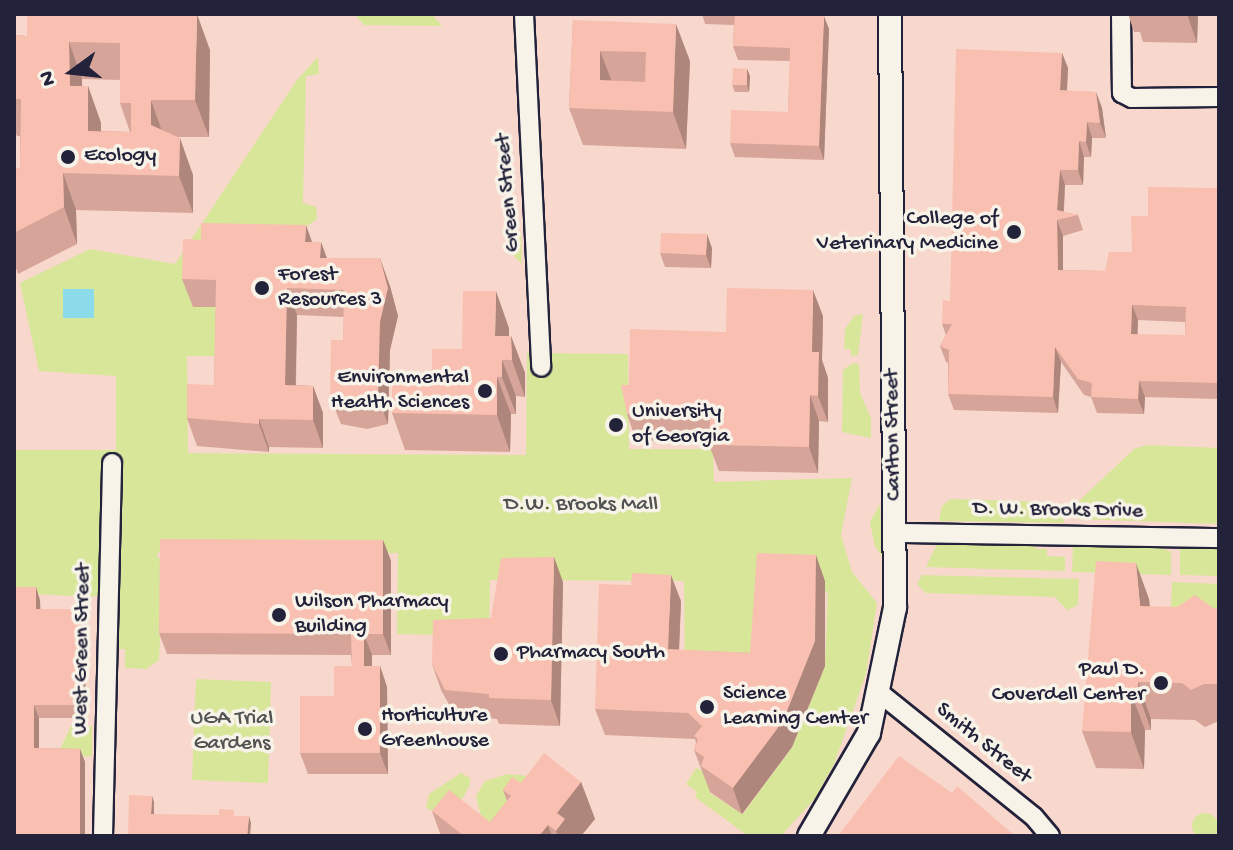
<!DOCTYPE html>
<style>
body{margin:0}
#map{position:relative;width:1233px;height:850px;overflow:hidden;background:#f8e3d8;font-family:"Gochi Hand",sans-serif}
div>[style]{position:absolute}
.built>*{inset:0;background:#f8d8cc}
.green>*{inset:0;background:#d8e699}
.round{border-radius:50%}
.water>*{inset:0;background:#8cdbea}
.roads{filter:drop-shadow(2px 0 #22223b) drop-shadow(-2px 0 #22223b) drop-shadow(0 2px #22223b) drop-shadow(0 -2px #22223b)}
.minor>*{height:18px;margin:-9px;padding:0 9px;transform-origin:9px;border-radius:9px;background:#f7f3e8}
.tertiary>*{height:22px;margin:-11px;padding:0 11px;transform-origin:11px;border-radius:11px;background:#f7f3e8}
.wall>*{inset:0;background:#d6a498}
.shaded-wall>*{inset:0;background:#ae867c}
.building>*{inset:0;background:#f9bfb1}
.dots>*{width:22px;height:22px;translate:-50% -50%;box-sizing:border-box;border:4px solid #f7f3e8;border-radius:50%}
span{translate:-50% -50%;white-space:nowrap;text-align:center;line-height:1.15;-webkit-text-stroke:7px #f7f3e8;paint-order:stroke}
.poi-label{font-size:22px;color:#22223b}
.left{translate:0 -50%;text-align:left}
.right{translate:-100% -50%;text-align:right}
.street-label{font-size:22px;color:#22223b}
.park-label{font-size:22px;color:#505352}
.frame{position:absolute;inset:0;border:16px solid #22223b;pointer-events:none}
.north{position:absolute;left:32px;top:32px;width:80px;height:80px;-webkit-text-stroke:6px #f7f3e8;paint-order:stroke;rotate:255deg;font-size:22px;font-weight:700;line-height:32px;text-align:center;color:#22223b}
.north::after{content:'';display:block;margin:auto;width:28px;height:36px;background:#22223b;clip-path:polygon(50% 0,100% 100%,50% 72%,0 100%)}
</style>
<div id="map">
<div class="built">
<div style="clip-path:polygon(14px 14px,1219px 14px,1219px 836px,14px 836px)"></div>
</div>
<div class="green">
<div style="clip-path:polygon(432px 14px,442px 26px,364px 25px,355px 15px)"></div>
<div style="clip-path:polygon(318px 57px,319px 74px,306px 76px,303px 203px,316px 207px,317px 219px,193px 307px,217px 307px,215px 356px,187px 356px,188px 453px,526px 455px,527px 353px,628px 354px,629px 449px,713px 449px,714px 482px,852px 478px,841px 535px,852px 572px,877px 603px,866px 674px,834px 764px,815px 798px,781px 836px,748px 836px,695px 797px,697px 792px,686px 784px,696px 768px,703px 771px,713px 783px,710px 793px,743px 814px,792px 747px,825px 666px,828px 590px,757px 674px,685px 674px,684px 581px,490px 580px,489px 636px,397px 634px,398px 553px,158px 552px,157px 558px,164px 558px,159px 660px,146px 669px,125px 668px,125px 649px,103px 649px,103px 593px,92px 597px,14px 593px,14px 450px,116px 450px,116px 376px,39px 371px,20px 283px,90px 249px,175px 264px,297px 80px)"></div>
<div style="clip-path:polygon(521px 234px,522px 264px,505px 247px)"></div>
<div style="clip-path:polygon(863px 314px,858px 355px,851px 356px,851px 349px,844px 349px,845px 329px,854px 316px)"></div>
<div style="clip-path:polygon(853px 363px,859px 364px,860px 393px,871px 418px,871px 438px,842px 432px,843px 370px)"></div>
<div style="clip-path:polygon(1147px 445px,1219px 448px,1219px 524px,1078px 519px,1078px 502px,1134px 449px)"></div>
<div style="clip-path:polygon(951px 499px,1047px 502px,1059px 505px,1064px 523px,939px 521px,942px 506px)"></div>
<div style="clip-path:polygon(880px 504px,882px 556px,875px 547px,870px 522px)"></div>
<div style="clip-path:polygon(938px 542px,1035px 543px,1036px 549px,1047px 549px,1047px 556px,1065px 557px,1065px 571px,926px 567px)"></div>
<div style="clip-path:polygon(1073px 545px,1162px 548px,1171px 552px,1171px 575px,1072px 572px)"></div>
<div style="clip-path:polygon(1180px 548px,1219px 549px,1219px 576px,1180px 575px)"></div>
<div style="clip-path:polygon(922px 575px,1079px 579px,1078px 605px,1067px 610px,1055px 597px,926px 593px,917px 584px)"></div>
<div style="clip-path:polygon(1172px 582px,1219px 584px,1219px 627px,1170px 633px)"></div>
<div style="clip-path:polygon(196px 679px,271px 682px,268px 783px,192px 780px)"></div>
<div style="clip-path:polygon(71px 726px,92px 726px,92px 756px,68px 758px,59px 751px)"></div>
<div style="clip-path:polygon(461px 773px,470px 778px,470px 785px,458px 806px,438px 813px,426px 808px,429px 794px)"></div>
<div style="clip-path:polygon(508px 774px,529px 776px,495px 829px,481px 817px,476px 796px,485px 781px)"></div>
<div class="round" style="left:1192px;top:813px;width:26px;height:26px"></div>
</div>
<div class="water">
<div style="clip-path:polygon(63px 289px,94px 289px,94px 318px,63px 318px)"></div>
</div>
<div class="roads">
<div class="minor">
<div style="left:524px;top:14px;width:353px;rotate:87.2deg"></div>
<div style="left:1121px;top:14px;width:79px;rotate:89.3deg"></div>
<div style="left:1122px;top:93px;width:11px;rotate:27deg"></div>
<div style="left:1132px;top:98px;width:87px;rotate:-0.7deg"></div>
<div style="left:897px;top:533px;width:322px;rotate:0.9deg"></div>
<div style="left:881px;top:694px;width:196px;rotate:38.8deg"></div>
<div style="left:1034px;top:817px;width:25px;rotate:50deg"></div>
<div style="left:103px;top:836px;width:373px;rotate:-88.6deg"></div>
</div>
<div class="tertiary">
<div style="left:809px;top:836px;width:119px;rotate:-59.8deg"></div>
<div style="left:869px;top:733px;width:128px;rotate:-78.3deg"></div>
<div style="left:895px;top:608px;width:594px;rotate:-90.48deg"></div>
</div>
</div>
<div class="wall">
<div style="clip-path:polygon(702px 14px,776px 14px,829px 29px,824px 160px,735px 157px,730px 143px,788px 112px,790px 61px,738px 60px,733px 46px,734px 25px,705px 24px)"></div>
<div style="clip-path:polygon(1128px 14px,1198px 14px,1197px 43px,1143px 42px,1140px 32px,1134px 32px)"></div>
<div style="clip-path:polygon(573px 20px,690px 61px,686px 149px,583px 145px,569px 108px)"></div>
<div style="clip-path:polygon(evenodd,14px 35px,210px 50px,209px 137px,176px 137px,193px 175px,193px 213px,76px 210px,77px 244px,18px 274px,14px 262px,14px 169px,20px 168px,20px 136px,17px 136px,14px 129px,14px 35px,82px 79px,120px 80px,120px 103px,130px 132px,101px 131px,101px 123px,88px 86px,82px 86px,82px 79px)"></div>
<div style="clip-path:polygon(evenodd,1062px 53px,1068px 68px,1067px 91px,1096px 92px,1102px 108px,1106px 138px,1092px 138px,1091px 157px,1084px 157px,1083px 185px,1065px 185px,1064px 212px,1078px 215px,1083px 230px,1063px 236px,1063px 270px,1105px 271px,1132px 252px,1148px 216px,1219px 188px,1219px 399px,1145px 397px,1144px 414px,1097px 413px,1091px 397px,1084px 395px,1061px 362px,1058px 413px,954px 410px,948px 394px,948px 363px,946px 362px,940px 346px,946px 335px,942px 324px,950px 301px,1062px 53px,1138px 320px,1185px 322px,1185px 335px,1137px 335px,1138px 320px)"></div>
<div style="clip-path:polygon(747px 69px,750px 76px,749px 92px,735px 92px,732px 85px)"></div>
<div style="clip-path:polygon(201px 240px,321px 242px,327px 258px,390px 286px,398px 316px,390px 350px,388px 424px,367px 429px,341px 424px,330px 397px,343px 340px,344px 317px,297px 315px,296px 385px,313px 386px,323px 413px,323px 448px,269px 447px,269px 452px,197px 446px,187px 418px,214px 385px,216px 307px,193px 307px,182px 279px)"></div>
<div style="clip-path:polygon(712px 248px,711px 268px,665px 267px,660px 253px)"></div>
<div style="clip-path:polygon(823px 316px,822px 360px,828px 378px,828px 422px,819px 421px,818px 473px,719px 471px,709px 445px,709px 442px,636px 440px,627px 414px,726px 332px)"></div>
<div style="clip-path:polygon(509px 328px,509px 336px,511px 336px,525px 373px,525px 397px,516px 396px,516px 414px,511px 414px,510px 452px,405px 450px,392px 413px,413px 385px,432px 376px,462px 349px)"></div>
<div style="clip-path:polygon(383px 540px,391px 561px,391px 655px,372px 655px,372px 666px,380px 666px,387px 687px,388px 774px,308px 774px,300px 753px,352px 666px,351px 655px,167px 654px,159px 633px)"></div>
<div style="clip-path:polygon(825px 581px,825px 666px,792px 747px,742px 814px,710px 792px,694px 750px,696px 743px,695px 739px,605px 735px,595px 709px,681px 601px,679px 650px,750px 653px)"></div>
<div style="clip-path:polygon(563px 582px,560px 726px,499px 724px,497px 719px,455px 715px,441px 690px,432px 664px,491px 618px)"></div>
<div style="clip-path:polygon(1149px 599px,1150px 607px,1219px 608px,1219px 721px,1205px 727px,1195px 720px,1151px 719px,1151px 730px,1145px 730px,1144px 769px,1096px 768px,1082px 731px)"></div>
<div style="clip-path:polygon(40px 600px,40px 609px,81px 609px,86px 623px,85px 718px,39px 718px,39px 748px,80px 749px,85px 762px,85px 836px,14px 836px)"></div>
<div style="clip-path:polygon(581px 782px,595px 819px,581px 836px,441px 836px,432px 811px,490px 822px,507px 801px,503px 790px,521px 783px)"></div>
</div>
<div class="shaded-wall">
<div style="clip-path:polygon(197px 14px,210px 50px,209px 137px,195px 100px)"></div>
<div style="clip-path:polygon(1187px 14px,1198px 14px,1197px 43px)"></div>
<div style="clip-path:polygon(824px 16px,829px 29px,824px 160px,819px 146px)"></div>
<div style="clip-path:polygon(676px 24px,690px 61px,686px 149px,673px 112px)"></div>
<div style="clip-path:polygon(69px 42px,82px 79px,83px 123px,70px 86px)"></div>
<div style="clip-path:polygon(600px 51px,614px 87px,600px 80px)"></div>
<div style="clip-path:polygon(1062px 53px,1068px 68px,1066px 106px,1060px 90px)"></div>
<div style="clip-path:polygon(747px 69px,750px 76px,749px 92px,747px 85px)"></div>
<div style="clip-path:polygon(88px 86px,101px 123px,101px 168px,88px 131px)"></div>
<div style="clip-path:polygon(1096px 92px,1102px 108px,1106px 138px,1100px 123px)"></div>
<div style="clip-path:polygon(151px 100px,164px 137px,151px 125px)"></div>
<div style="clip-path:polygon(1087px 122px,1092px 138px,1091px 157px,1086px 142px)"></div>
<div style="clip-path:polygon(180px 138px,193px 175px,193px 213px,179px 176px)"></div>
<div style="clip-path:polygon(1079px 141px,1084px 157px,1083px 185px,1078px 170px)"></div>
<div style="clip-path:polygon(1060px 170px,1065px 185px,1063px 219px,1057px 210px)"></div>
<div style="clip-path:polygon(63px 173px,76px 210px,77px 244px,64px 207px)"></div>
<div style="clip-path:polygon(1057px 220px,1063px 236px,1063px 285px,1058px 270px)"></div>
<div style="clip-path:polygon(306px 225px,316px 253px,305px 242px)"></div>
<div style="clip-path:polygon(707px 234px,712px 248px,711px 268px,706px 255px)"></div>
<div style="clip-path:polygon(321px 242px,331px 270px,320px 258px)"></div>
<div style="clip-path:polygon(380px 258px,390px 286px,398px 316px,390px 350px,388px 424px,378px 397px)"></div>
<div style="clip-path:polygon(287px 288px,297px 315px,295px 413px,285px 385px)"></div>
<div style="clip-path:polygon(813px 290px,823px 316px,822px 360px,828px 378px,828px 422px,818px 396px,812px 352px)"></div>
<div style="clip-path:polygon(496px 291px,509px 328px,509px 360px,495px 336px)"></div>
<div style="clip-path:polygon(1132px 305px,1138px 320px,1137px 350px,1131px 334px)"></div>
<div style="clip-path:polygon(511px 336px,525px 373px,525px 397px,512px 360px)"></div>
<div style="clip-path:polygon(1055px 347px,1061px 362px,1058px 413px,1053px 397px)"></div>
<div style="clip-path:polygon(502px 360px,516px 396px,516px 414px,502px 377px)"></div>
<div style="clip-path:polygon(497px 377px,511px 414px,510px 452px,497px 415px)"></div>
<div style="clip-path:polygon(1139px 381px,1145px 397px,1144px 414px,1138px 399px)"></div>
<div style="clip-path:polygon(313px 386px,323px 413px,323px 448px,313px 420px)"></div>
<div style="clip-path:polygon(810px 395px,819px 421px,818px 473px,809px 447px)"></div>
<div style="clip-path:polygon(259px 419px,269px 447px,269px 452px,259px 424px)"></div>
<div style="clip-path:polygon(383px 540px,391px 561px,391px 655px,383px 634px)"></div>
<div style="clip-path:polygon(816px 555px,825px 581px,825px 666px,792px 747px,742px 814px,733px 788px)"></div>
<div style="clip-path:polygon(554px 557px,563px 582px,560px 726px,551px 700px)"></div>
<div style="clip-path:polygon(1136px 563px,1149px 599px,1153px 643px,1140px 606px)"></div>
<div style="clip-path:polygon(671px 575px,681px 601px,678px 675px,668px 649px)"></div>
<div style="clip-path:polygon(36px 587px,40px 600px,41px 622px,36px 609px)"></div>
<div style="clip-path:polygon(81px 609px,86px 623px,85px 718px,81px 705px)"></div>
<div style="clip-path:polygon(364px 634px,372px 655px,372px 687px,364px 666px)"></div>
<div style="clip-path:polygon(380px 666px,387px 687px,388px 774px,380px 753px)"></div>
<div style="clip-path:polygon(1138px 682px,1151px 719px,1151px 730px,1138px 693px)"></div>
<div style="clip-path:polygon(1131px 693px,1145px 730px,1144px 769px,1131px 732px)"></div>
<div style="clip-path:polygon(34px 705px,39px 718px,39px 762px,34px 748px)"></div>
<div style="clip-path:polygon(80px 749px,85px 762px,85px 836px,80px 836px)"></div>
<div style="clip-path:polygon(581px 782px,595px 819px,581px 836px,558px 836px,556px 831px,557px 813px)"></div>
<div style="clip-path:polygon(152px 796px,154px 802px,154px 821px,151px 814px)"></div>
<div style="clip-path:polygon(249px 816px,251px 823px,250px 836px,247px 836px)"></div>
<div style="clip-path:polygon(548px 825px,552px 836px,539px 836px)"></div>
</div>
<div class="building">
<div style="clip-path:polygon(evenodd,27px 14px,197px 14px,195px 100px,151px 100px,151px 125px,180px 138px,179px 176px,63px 173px,64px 207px,14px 233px,14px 169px,20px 168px,21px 99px,14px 99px,14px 35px,27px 36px,27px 14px,69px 42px,120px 43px,120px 103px,131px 103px,131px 132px,88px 131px,88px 86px,70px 86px,69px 42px)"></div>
<div style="clip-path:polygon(735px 14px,824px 16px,819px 146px,730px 143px,731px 110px,788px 112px,790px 48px,733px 46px)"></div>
<div style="clip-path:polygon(evenodd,573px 20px,676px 24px,673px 112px,569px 108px,573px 20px,600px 51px,646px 52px,645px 82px,600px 80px,600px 51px)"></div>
<div style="clip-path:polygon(evenodd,956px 49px,1062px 53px,1060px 90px,1096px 92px,1100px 123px,1087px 122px,1086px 142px,1079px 141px,1078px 170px,1060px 170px,1057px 210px,1078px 215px,1057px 220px,1058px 270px,1105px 271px,1109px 252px,1132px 252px,1131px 216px,1148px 216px,1148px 187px,1219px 188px,1219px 383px,1139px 381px,1138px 399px,1091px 397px,1092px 383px,1078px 379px,1055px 347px,1053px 397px,948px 394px,949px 350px,940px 346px,952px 324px,942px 324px,943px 300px,950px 301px,956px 49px,1132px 305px,1186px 307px,1185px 335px,1131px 334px,1132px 305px)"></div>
<div style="clip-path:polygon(733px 68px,747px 69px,747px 85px,732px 85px)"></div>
<div style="clip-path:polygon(201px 223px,306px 225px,305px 242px,321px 242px,320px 258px,380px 258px,388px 288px,380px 322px,378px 397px,357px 401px,330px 397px,331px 340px,343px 340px,344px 290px,287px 288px,285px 385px,313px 386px,313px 420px,259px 419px,259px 424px,187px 418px,187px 384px,214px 385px,216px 280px,182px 279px,183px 239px,201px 240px)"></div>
<div style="clip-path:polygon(661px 233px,707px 234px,706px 255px,660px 253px)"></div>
<div style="clip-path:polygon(727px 288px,813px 290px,812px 352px,819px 352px,818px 396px,810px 395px,809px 447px,709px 445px,710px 416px,627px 414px,621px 385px,629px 385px,630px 329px,726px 332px)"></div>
<div style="clip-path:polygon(463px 291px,496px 291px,495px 336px,511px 336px,512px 360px,502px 360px,502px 377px,497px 377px,497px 415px,392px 413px,392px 384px,413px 385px,413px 375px,432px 376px,432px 349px,462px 349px)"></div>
<div style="clip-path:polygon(160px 539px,383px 540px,383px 634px,364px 634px,364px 666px,380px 666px,380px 753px,300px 753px,300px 696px,334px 696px,334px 666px,352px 666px,351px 634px,159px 633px)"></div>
<div style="clip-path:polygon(757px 553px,816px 555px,815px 641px,783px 721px,733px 788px,701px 766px,704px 757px,694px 750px,698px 739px,694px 736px,702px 726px,688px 713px,595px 709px,599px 584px,631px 585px,632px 573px,671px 575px,668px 649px,750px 653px)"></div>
<div style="clip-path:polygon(554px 557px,551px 700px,489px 698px,489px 694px,445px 690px,432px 664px,433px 620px,491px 618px,501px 558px)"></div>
<div style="clip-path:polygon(1096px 561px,1136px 563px,1140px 606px,1177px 607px,1195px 595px,1213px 608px,1219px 608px,1219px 684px,1204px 684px,1191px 690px,1182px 683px,1138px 682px,1138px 693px,1131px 693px,1131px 732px,1082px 731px)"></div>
<div style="clip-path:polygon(14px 587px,36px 587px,36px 609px,81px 609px,81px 705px,34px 705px,34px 748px,80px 749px,80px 836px,14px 836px)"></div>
<div style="clip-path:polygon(544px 753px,581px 782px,557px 813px,565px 819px,556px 831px,548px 825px,539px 836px,464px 836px,432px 811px,449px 790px,490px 822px,511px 796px,503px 790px,512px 777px,521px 783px)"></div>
<div style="clip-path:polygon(899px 756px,952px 793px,957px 786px,1015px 836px,838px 836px)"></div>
<div style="clip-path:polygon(129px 795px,152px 796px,151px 814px,219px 815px,219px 809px,234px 810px,234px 816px,249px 816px,247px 836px,128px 836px)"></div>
</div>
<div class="dots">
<div style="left:68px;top:157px;background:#22223b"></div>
<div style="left:1014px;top:232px;background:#22223b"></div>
<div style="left:262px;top:288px;background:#22223b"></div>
<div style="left:485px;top:391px;background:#22223b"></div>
<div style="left:616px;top:425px;background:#22223b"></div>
<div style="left:279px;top:615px;background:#22223b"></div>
<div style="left:501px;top:654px;background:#22223b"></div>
<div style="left:1161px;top:683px;background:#22223b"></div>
<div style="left:707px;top:707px;background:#22223b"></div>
<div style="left:365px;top:729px;background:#22223b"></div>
</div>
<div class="poi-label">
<span class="left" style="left:84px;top:157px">Ecology</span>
<span class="right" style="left:998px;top:232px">College of<br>Veterinary Medicine</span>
<span class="left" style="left:278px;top:288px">Forest<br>Resources 3</span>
<span class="right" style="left:469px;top:391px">Environmental<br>Health Sciences</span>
<span class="left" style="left:632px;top:425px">University<br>of Georgia</span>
<span class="left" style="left:295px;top:615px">Wilson Pharmacy<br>Building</span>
<span class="left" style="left:517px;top:654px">Pharmacy South</span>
<span class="right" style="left:1145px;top:683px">Paul D.<br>Coverdell Center</span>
<span class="left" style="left:723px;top:707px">Science<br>Learning Center</span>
<span class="left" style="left:381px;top:729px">Horticulture<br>Greenhouse</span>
</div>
<div class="street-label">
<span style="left:509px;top:193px;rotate:-95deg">Green Street</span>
<span style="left:894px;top:435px;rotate:-91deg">Carlton Street</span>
<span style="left:1058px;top:511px;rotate:1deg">D. W. Brooks Drive</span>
<span style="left:83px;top:649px;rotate:-89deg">West Green Street</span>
<span style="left:983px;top:744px;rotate:39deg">Smith Street</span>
</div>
<div class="park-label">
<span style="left:581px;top:506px">D.W. Brooks Mall</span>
<span style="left:232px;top:732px">UGA Trial<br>Gardens</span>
</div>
<div class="frame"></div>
<div class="north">N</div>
</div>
